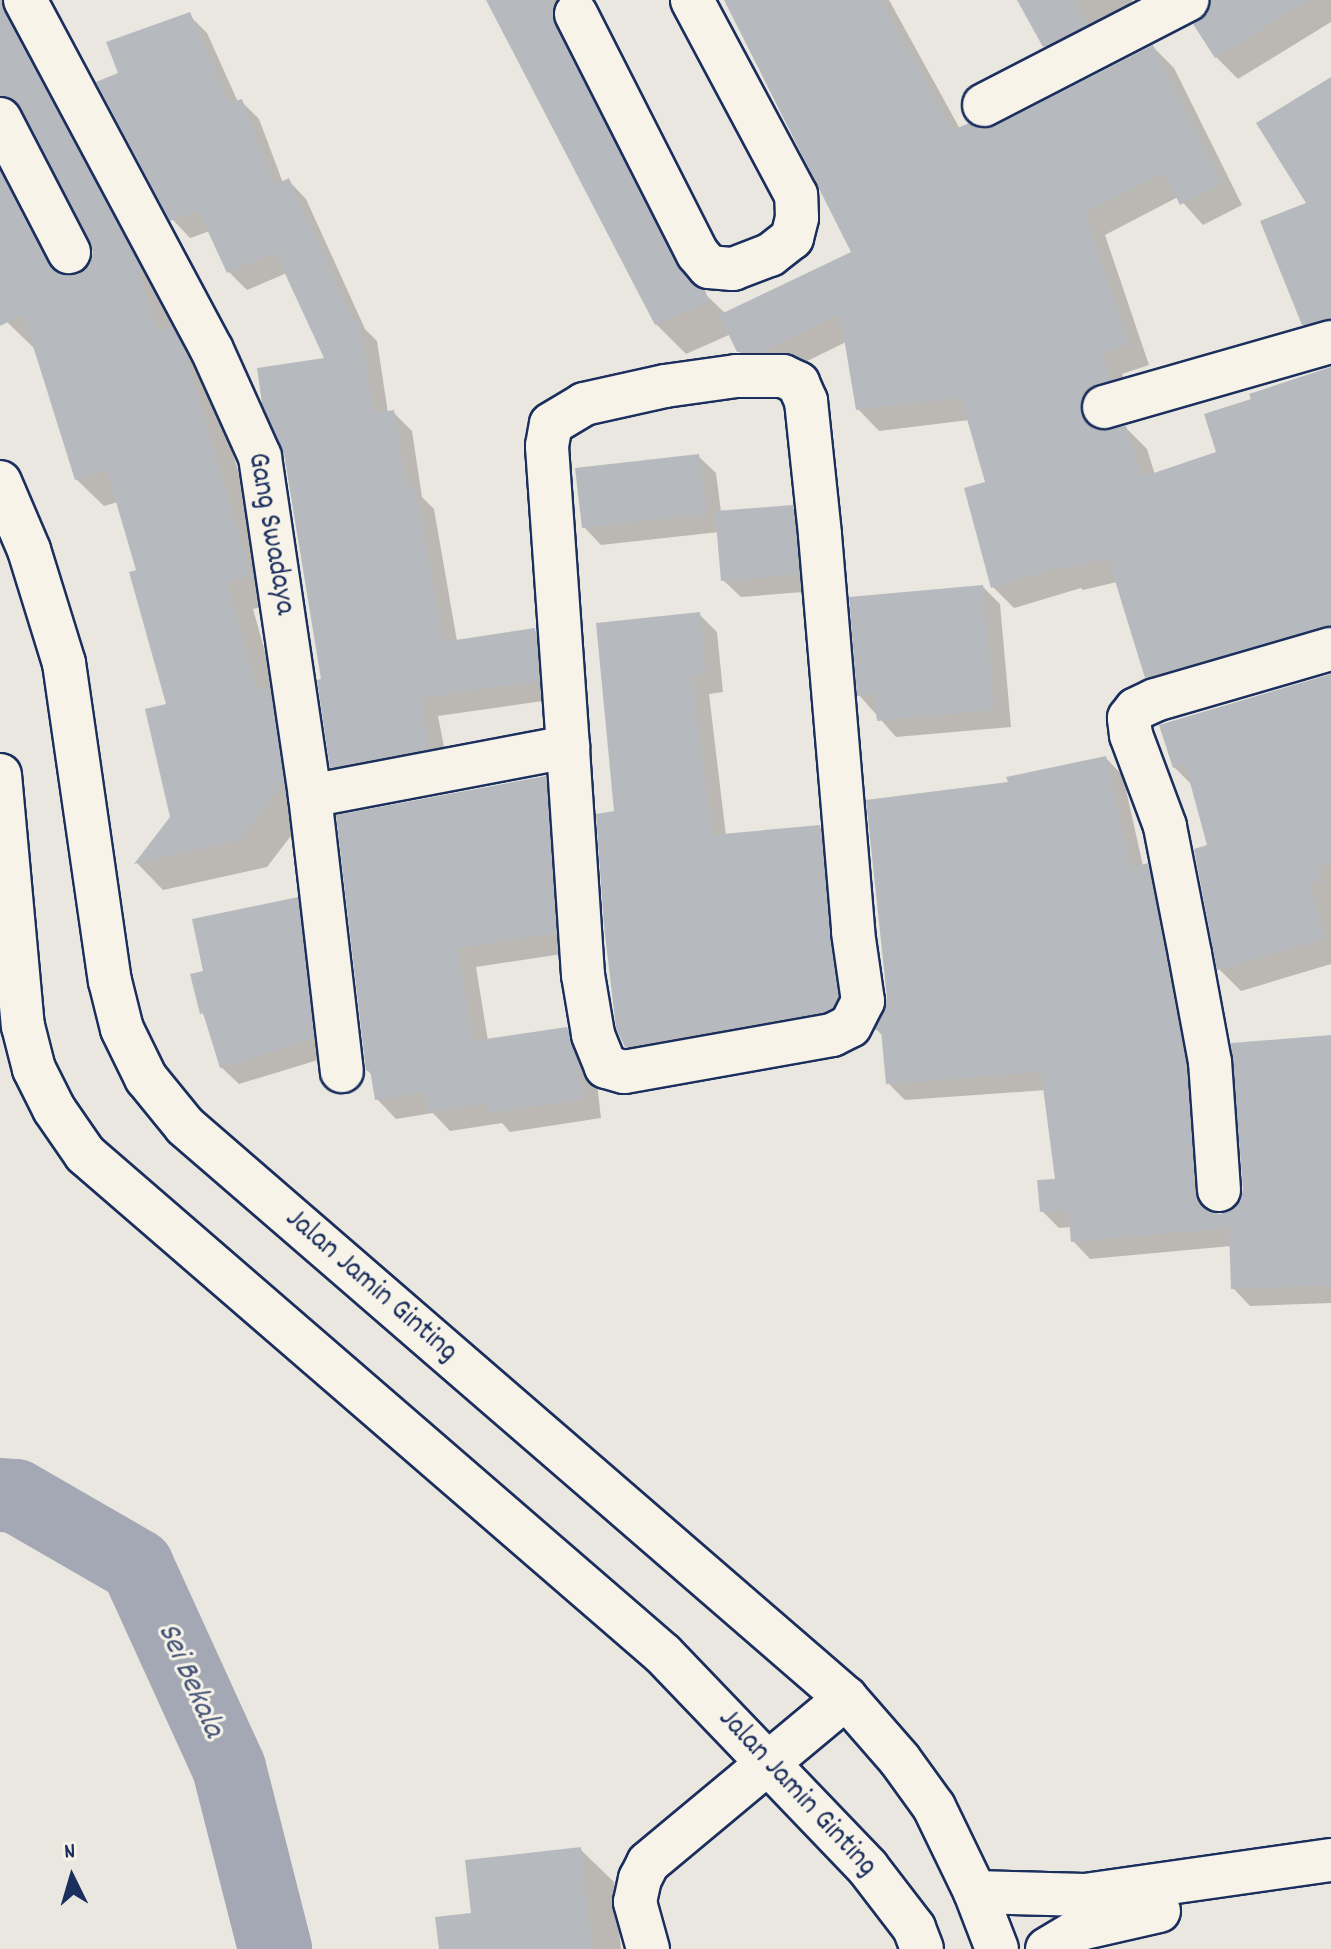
<!DOCTYPE html>
<style>
body{margin:0}
#map{position:relative;width:1331px;height:1949px;overflow:hidden;background:#eae7e0;font-family:Dekko,sans-serif}
div>[style]{position:absolute}
.shadow>*{inset:0;background:#0003}
.river>*{height:74px;margin:-37px;padding:0 37px;transform-origin:37px;border-radius:37px;background:#a3a8b4}
.building>*{inset:0;background:#b6babf}
.roads{filter:drop-shadow(2px 0 #1b2f5e) drop-shadow(-2px 0 #1b2f5e) drop-shadow(0 2px #1b2f5e) drop-shadow(0 -2px #1b2f5e)}
.minor>*{height:42px;margin:-21px;padding:0 21px;transform-origin:21px;border-radius:21px;background:#f7f3e8}
span{translate:-50% -50%;white-space:nowrap;text-align:center;line-height:1.15;-webkit-text-stroke:6px #f7f3e8;paint-order:stroke}
.street-label{font-size:30px;color:#1b2f5e}
.water-label{font-size:32px;color:#445378;font-style:italic}
.north{position:absolute;left:32px;top:1837px;width:80px;height:80px;-webkit-text-stroke:6px #f7f3e8;paint-order:stroke;rotate:355deg;font-size:22px;font-weight:700;line-height:32px;text-align:center;color:#1b2f5e}
.north::after{content:'';display:block;margin:auto;width:28px;height:36px;background:#1b2f5e;clip-path:polygon(50% 0,100% 100%,50% 72%,0 100%)}
</style>
<div id="map">
<div class="shadow">
<div style="clip-path:polygon(evenodd,0 0,17px 0,166px 301px,175px 332px,199px 356px,210px 376px,277px 603px,253px 609px,310px 811px,267px 867px,163px 890px,137px 863px,172px 818px,168px 706px,138px 572px,118px 502px,104px 506px,76px 479px,35px 349px,7px 322px,0 307px,0 0,31px 122px,95px 254px,91px 265px,80px 275px,67px 278px,5px 159px,16px 125px,31px 122px)"></div>
<div style="clip-path:polygon(488px 0,564px 0,584px 56px,703px 292px,726px 314px,853px 253px,726px 0,889px 0,960px 129px,996px 128px,1153px 47px,1174px 68px,1242px 205px,1203px 225px,1178px 197px,1105px 235px,1149px 365px,1122px 374px,1131px 401px,1101px 424px,1101px 431px,1126px 428px,1147px 449px,1155px 475px,1218px 453px,1253px 400px,1331px 369px,1331px 651px,1168px 698px,1147px 677px,1117px 582px,1083px 590px,1081px 588px,1014px 608px,993px 587px,988px 484px,969px 420px,879px 431px,858px 409px,846px 342px,783px 373px,760px 373px,739px 351px,731px 334px,686px 354px,656px 324px)"></div>
<div style="clip-path:polygon(1019px 0,1133px 0,1103px 32px,1074px 76px,1045px 46px)"></div>
<div style="clip-path:polygon(1211px 0,1331px 0,1331px 22px,1238px 79px,1216px 57px)"></div>
<div style="clip-path:polygon(189px 15px,207px 33px,238px 102px,241px 101px,259px 119px,283px 183px,288px 180px,306px 199px,365px 329px,377px 341px,388px 413px,393px 412px,412px 431px,422px 497px,434px 509px,457px 641px,534px 630px,553px 648px,557px 699px,438px 716px,448px 767px,350px 785px,332px 767px,323px 681px,327px 359px,287px 273px,247px 290px,229px 272px,210px 231px,190px 238px,172px 219px,121px 74px)"></div>
<div style="clip-path:polygon(1331px 80px,1331px 345px,1325px 346px,1303px 324px,1309px 204px)"></div>
<div style="clip-path:polygon(698px 456px,716px 473px,721px 512px,792px 507px,810px 524px,816px 591px,741px 597px,723px 580px,719px 532px,601px 545px,584px 527px)"></div>
<div style="clip-path:polygon(983px 587px,1000px 604px,1011px 727px,896px 737px,859px 695px)"></div>
<div style="clip-path:polygon(699px 614px,717px 632px,723px 692px,709px 694px,726px 836px,819px 827px,837px 845px,855px 1015px,643px 1064px,626px 1046px,616px 813px)"></div>
<div style="clip-path:polygon(1331px 676px,1331px 964px,1241px 991px,1219px 969px,1210px 846px,1193px 786px,1174px 767px)"></div>
<div style="clip-path:polygon(1106px 758px,1123px 776px,1143px 866px,1147px 865px,1165px 882px,1203px 1084px,1215px 1215px,1234px 1211px,1243px 1201px,1331px 1037px,1331px 1303px,1250px 1306px,1233px 1288px,1231px 1246px,1090px 1259px,1073px 1241px,1071px 1227px,1059px 1228px,1042px 1211px,1057px 1180px,1046px 1090px,905px 1100px,888px 1083px,884px 1037px,877px 1030px,1010px 784px)"></div>
<div style="clip-path:polygon(545px 778px,565px 797px,575px 952px,476px 967px,488px 1041px,567px 1029px,586px 1048px,597px 1083px,601px 1118px,510px 1132px,502px 1123px,450px 1131px,433px 1113px,396px 1119px,377px 1099px,373px 1076px,367px 1070px)"></div>
<div style="clip-path:polygon(297px 899px,314px 917px,331px 1056px,239px 1084px,221px 1067px,207px 1019px,202px 1013px,205px 973px)"></div>
<div style="clip-path:polygon(580px 1849px,614px 1882px,621px 1949px,441px 1949px,473px 1915px)"></div>
</div>
<div class="river">
<div style="left:0;top:1495px;width:16px;rotate:4deg"></div>
<div style="left:16px;top:1496px;width:140px;rotate:30deg"></div>
<div style="left:137px;top:1566px;width:222px;rotate:65.5deg"></div>
<div style="left:229px;top:1768px;width:187px;rotate:75.7deg"></div>
</div>
<div class="building">
<div style="clip-path:polygon(0 0,143px 271px,139px 273px,157px 330px,172px 326px,183px 346px,251px 575px,227px 582px,257px 690px,270px 688px,284px 782px,239px 840px,134px 864px,170px 817px,145px 709px,166px 704px,129px 572px,136px 570px,107px 471px,75px 480px,23px 314px,0 326px,0 171px,55px 272px,67px 276px,79px 274px,90px 264px,93px 252px,21px 108px,12px 98px,0 95px)"></div>
<div style="clip-path:polygon(486px 0,552px 0,555px 25px,677px 265px,691px 283px,705px 290px,709px 301px,655px 325px)"></div>
<div style="clip-path:polygon(724px 0,881px 0,953px 130px,969px 123px,982px 129px,995px 126px,1153px 45px,1223px 183px,1180px 205px,1164px 173px,1085px 213px,1129px 344px,1102px 353px,1111px 380px,1086px 391px,1081px 402px,1081px 414px,1088px 425px,1099px 430px,1126px 426px,1142px 477px,1216px 452px,1204px 414px,1251px 399px,1249px 394px,1331px 367px,1331px 626px,1145px 678px,1108px 558px,1060px 570px,1059px 567px,991px 588px,964px 488px,985px 482px,961px 398px,856px 410px,840px 314px,761px 352px,737px 352px,719px 315px,851px 252px)"></div>
<div style="clip-path:polygon(1017px 0,1074px 0,1088px 24px,1043px 47px)"></div>
<div style="clip-path:polygon(1211px 0,1308px 0,1215px 58px,1193px 24px,1207px 14px)"></div>
<div style="clip-path:polygon(190px 12px,229px 103px,242px 99px,274px 185px,289px 178px,353px 321px,359px 320px,374px 413px,394px 410px,407px 490px,416px 488px,443px 642px,535px 628px,539px 681px,421px 698px,430px 749px,330px 768px,317px 680px,321px 679px,284px 454px,262px 404px,257px 368px,324px 358px,275px 252px,227px 273px,198px 210px,170px 221px,96px 82px,118px 73px,106px 42px)"></div>
<div style="clip-path:polygon(1331px 77px,1331px 319px,1302px 325px,1260px 221px,1306px 203px,1256px 123px)"></div>
<div style="clip-path:polygon(699px 454px,707px 514px,582px 528px,575px 468px)"></div>
<div style="clip-path:polygon(793px 505px,799px 574px,721px 581px,715px 511px)"></div>
<div style="clip-path:polygon(983px 585px,994px 710px,877px 721px,874px 694px,857px 696px,849px 597px)"></div>
<div style="clip-path:polygon(700px 612px,706px 675px,692px 676px,712px 835px,820px 825px,838px 997px,832px 1008px,824px 1012px,625px 1047px,616px 1028px,604px 926px,596px 814px,614px 811px,596px 623px)"></div>
<div style="clip-path:polygon(1331px 674px,1331px 862px,1317px 866px,1321px 880px,1309px 884px,1326px 938px,1217px 970px,1194px 849px,1207px 845px,1185px 764px,1173px 768px,1159px 725px)"></div>
<div style="clip-path:polygon(1106px 756px,1131px 868px,1148px 863px,1186px 1065px,1195px 1192px,1199px 1203px,1208px 1211px,1220px 1214px,1232px 1210px,1240px 1201px,1243px 1189px,1231px 1043px,1331px 1035px,1331px 1285px,1231px 1289px,1229px 1228px,1071px 1242px,1068px 1209px,1040px 1212px,1037px 1180px,1055px 1179px,1041px 1072px,886px 1084px,881px 1030px,875px 1030px,887px 998px,866px 800px,1008px 782px,1006px 777px)"></div>
<div style="clip-path:polygon(546px 776px,556px 933px,458px 948px,472px 1041px,567px 1027px,578px 1062px,582px 1099px,489px 1113px,487px 1103px,428px 1112px,425px 1092px,375px 1100px,370px 1070px,366px 1071px,336px 815px)"></div>
<div style="clip-path:polygon(298px 897px,314px 1038px,220px 1068px,203px 1013px,200px 1014px,190px 974px,203px 971px,192px 919px)"></div>
<div style="clip-path:polygon(581px 1847px,592px 1949px,439px 1949px,435px 1917px,471px 1913px,465px 1860px)"></div>
</div>
<div class="roads">
<div class="minor">
<div style="left:25px;top:0;width:397px;rotate:61.9deg"></div>
<div style="left:212px;top:350px;width:117px;rotate:65.8deg"></div>
<div style="left:260px;top:457px;width:343px;rotate:81.6deg"></div>
<div style="left:310px;top:796px;width:277px;rotate:83.4deg"></div>
<div style="left:576px;top:14px;width:269px;rotate:63.1deg"></div>
<div style="left:698px;top:254px;width:17px;rotate:50deg"></div>
<div style="left:709px;top:267px;width:24px;rotate:5deg"></div>
<div style="left:733px;top:269px;width:40px;rotate:-21deg"></div>
<div style="left:770px;top:255px;width:28px;rotate:-38deg"></div>
<div style="left:792px;top:238px;width:21px;rotate:-76deg"></div>
<div style="left:797px;top:218px;width:23px;rotate:-92deg"></div>
<div style="left:796px;top:195px;width:221px;rotate:-118.1deg"></div>
<div style="left:984px;top:105px;width:229px;rotate:-27.3deg"></div>
<div style="left:0;top:119px;width:150px;rotate:62.6deg"></div>
<div style="left:1104px;top:407px;width:236px;rotate:-16deg"></div>
<div style="left:0;top:482px;width:74px;rotate:66.9deg"></div>
<div style="left:29px;top:550px;width:118px;rotate:72.8deg"></div>
<div style="left:64px;top:663px;width:321px;rotate:81.8deg"></div>
<div style="left:110px;top:981px;width:49px;rotate:76deg"></div>
<div style="left:122px;top:1029px;width:55px;rotate:63.9deg"></div>
<div style="left:146px;top:1078px;width:62px;rotate:50.9deg"></div>
<div style="left:185px;top:1126px;width:874px;rotate:40.87deg"></div>
<div style="left:846px;top:1698px;width:82px;rotate:48.9deg"></div>
<div style="left:900px;top:1760px;width:58px;rotate:54.1deg"></div>
<div style="left:934px;top:1807px;width:94px;rotate:64.2deg"></div>
<div style="left:975px;top:1892px;width:61px;rotate:68.9deg"></div>
<div style="left:0;top:775px;width:252px;rotate:84.8deg"></div>
<div style="left:23px;top:1026px;width:44px;rotate:75.7deg"></div>
<div style="left:34px;top:1069px;width:45px;rotate:63.4deg"></div>
<div style="left:54px;top:1109px;width:55px;rotate:55.4deg"></div>
<div style="left:85px;top:1154px;width:764px;rotate:40.86deg"></div>
<div style="left:663px;top:1654px;width:296px;rotate:46.2deg"></div>
<div style="left:868px;top:1868px;width:76px;rotate:52.5deg"></div>
<div style="left:914px;top:1928px;width:22px;rotate:69deg"></div>
<div style="left:310px;top:796px;width:263px;rotate:-10.8deg"></div>
<div style="left:568px;top:747px;width:302px;rotate:-94deg"></div>
<div style="left:547px;top:446px;width:22px;rotate:-80deg"></div>
<div style="left:551px;top:424px;width:39px;rotate:-31deg"></div>
<div style="left:584px;top:404px;width:83px;rotate:-12.5deg"></div>
<div style="left:665px;top:386px;width:72px;rotate:-8deg"></div>
<div style="left:736px;top:376px;width:47px"></div>
<div style="left:783px;top:376px;width:17px;rotate:25deg"></div>
<div style="left:798px;top:383px;width:20px;rotate:66deg"></div>
<div style="left:806px;top:401px;width:135px;rotate:84deg"></div>
<div style="left:820px;top:535px;width:398px;rotate:85.2deg"></div>
<div style="left:853px;top:932px;width:70px;rotate:81.8deg"></div>
<div style="left:863px;top:1001px;width:28px;rotate:117deg"></div>
<div style="left:850px;top:1026px;width:20px;rotate:153deg"></div>
<div style="left:832px;top:1035px;width:211px;rotate:169.9deg"></div>
<div style="left:624px;top:1072px;width:19px;rotate:-164deg"></div>
<div style="left:606px;top:1067px;width:35px;rotate:-112deg"></div>
<div style="left:593px;top:1034px;width:60px;rotate:-99.6deg"></div>
<div style="left:583px;top:975px;width:228px;rotate:-93.8deg"></div>
<div style="left:1219px;top:1190px;width:128px;rotate:-94deg"></div>
<div style="left:1210px;top:1062px;width:110px;rotate:-100.5deg"></div>
<div style="left:1190px;top:954px;width:130px;rotate:-101.1deg"></div>
<div style="left:1165px;top:826px;width:97px;rotate:-110.5deg"></div>
<div style="left:1131px;top:735px;width:17px;rotate:-97deg"></div>
<div style="left:1129px;top:718px;width:11px;rotate:-52deg"></div>
<div style="left:1136px;top:709px;width:21px;rotate:-25deg"></div>
<div style="left:1155px;top:700px;width:183px;rotate:-16.2deg"></div>
<div style="left:975px;top:1892px;width:110px;rotate:1.6deg"></div>
<div style="left:1085px;top:1895px;width:248px;rotate:-8.1deg"></div>
<div style="left:648px;top:1949px;width:49px;rotate:-105.5deg"></div>
<div style="left:635px;top:1902px;width:24px;rotate:-78deg"></div>
<div style="left:640px;top:1879px;width:18px;rotate:-63deg"></div>
<div style="left:648px;top:1863px;width:258px;rotate:-39.8deg"></div>
<div style="left:1047px;top:1949px;width:39px;rotate:-31deg"></div>
<div style="left:1080px;top:1929px;width:81px;rotate:-12.8deg"></div>
</div>
</div>
<div class="street-label">
<span style="left:269px;top:534px;rotate:80deg">Gang Swadaya</span>
<span style="left:370px;top:1287px;rotate:41deg">Jalan Jamin Ginting</span>
<span style="left:796px;top:1794px;rotate:47deg">Jalan Jamin Ginting</span>
</div>
<div class="water-label">
<span style="left:189px;top:1681px;rotate:66deg">Sei Bekala</span>
</div>
<div class="north">N</div>
</div>
